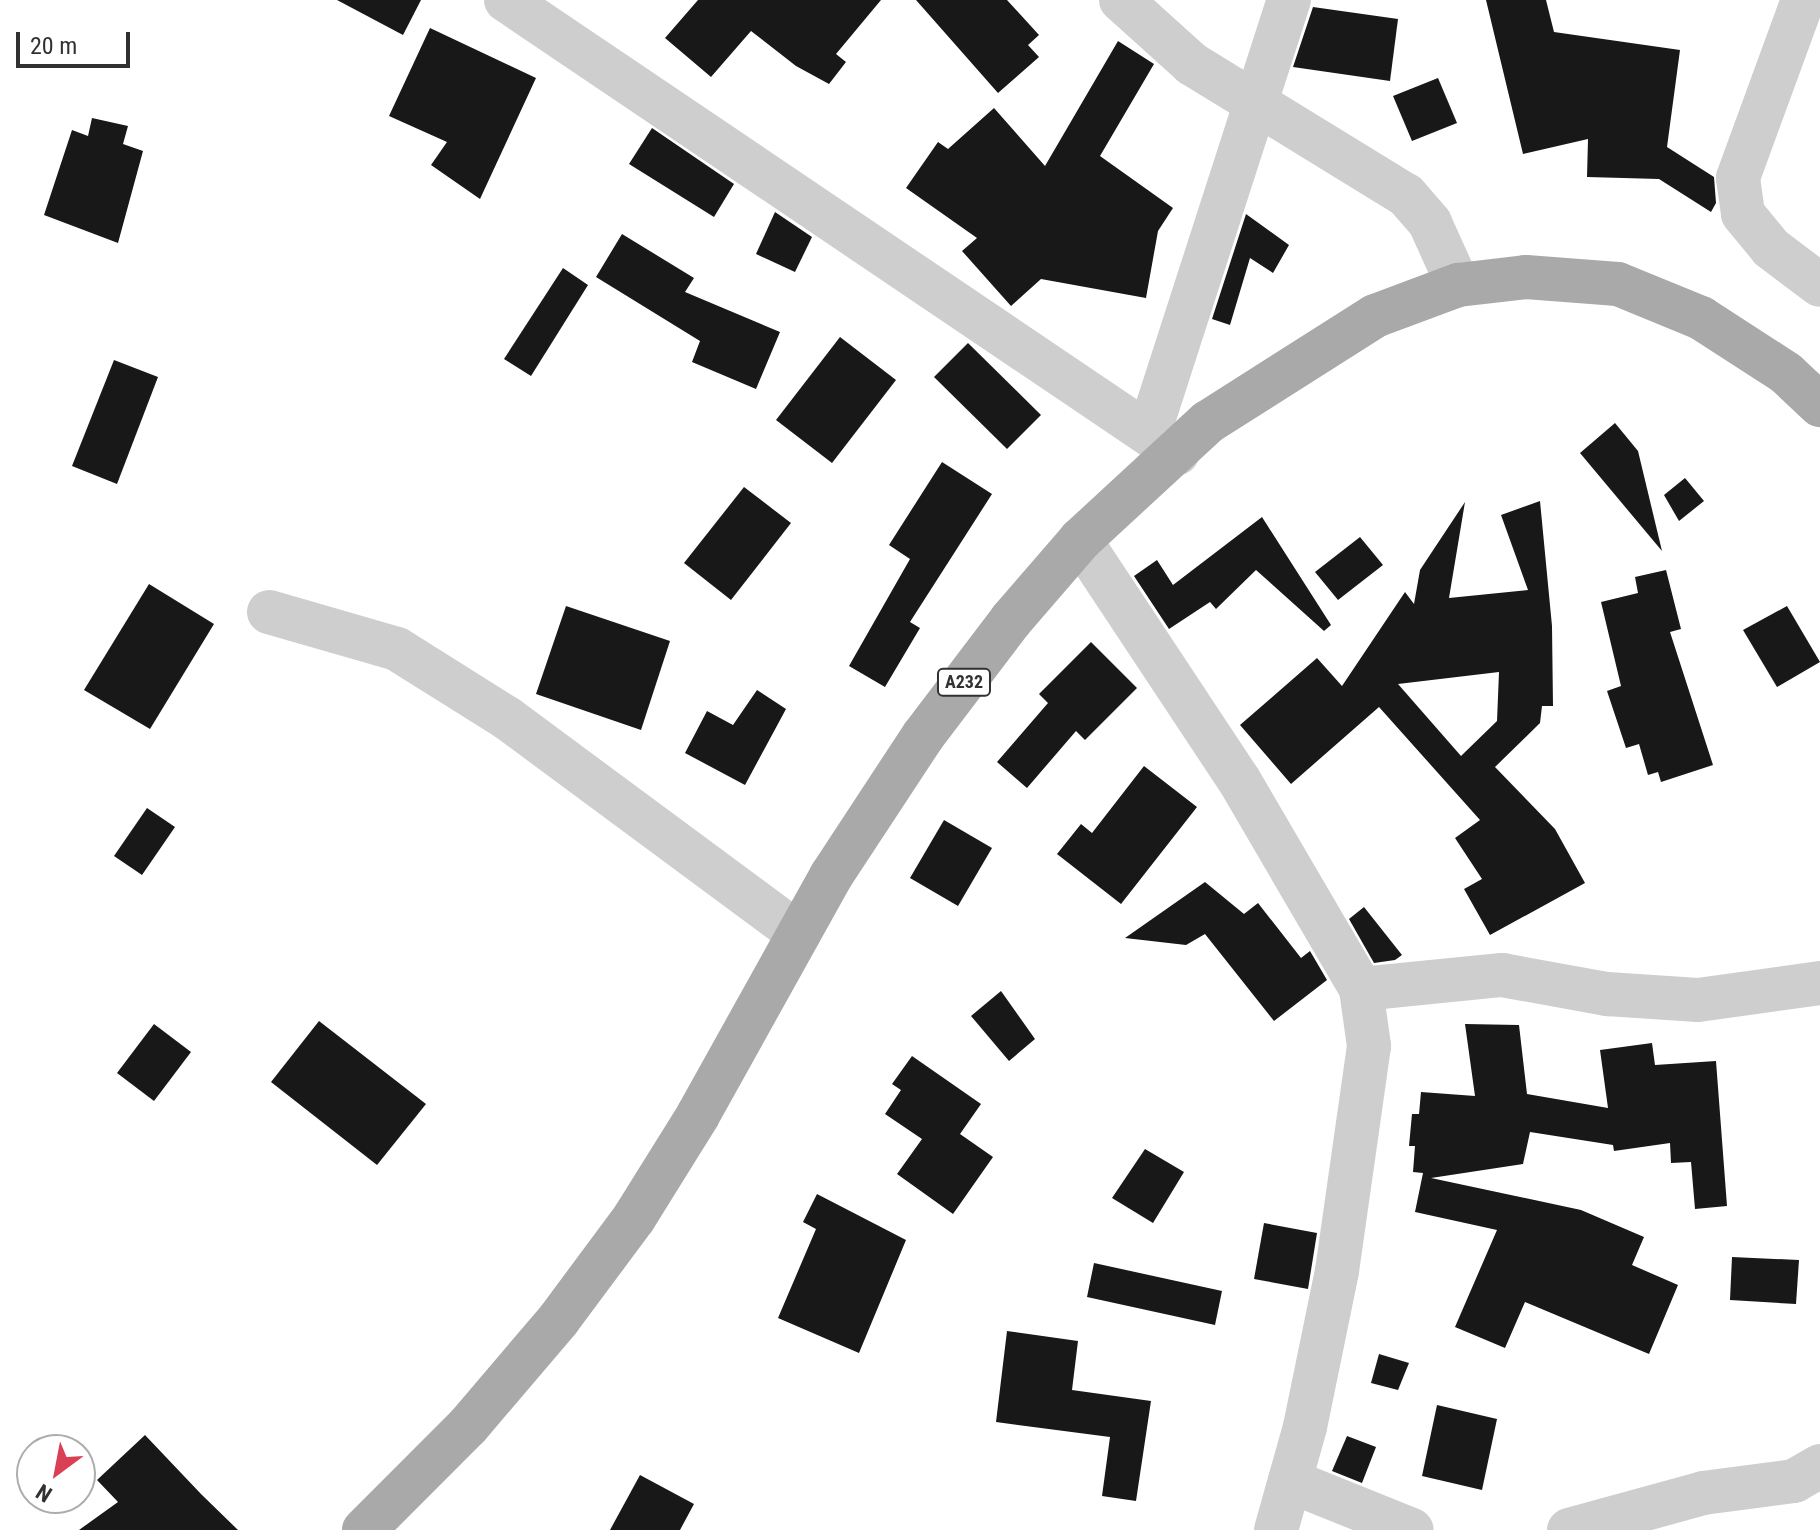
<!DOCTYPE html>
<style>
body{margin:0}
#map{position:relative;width:1820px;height:1530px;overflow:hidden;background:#fff;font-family:"Roboto Condensed",sans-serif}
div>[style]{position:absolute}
.building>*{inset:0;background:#181818}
.minor>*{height:44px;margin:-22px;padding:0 22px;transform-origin:22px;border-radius:22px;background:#cecece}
.primary>*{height:44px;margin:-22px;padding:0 22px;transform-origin:22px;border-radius:22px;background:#a9a9a9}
span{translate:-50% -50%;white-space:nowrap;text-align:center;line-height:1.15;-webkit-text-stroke:8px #fff;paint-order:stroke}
.shield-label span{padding:2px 6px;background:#fff;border:2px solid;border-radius:6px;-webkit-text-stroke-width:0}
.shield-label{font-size:18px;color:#313131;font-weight:700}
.north{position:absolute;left:16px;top:1434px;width:80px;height:80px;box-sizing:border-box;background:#fff;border:2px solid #adadad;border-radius:50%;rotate:212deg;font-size:22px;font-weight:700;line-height:32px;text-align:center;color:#313131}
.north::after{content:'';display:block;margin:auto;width:28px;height:36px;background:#da4053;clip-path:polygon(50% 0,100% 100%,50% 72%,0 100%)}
.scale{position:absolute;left:16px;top:32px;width:114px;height:36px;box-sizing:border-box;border:4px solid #313131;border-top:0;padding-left:10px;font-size:24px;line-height:28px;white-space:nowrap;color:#313131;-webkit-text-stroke:6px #fff;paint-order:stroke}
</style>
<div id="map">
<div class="building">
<div style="clip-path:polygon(337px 0,421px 0,403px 35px)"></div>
<div style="clip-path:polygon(698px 0,881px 0,836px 54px,846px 62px,829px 84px,796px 66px,751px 31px,711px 77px,665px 38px)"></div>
<div style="clip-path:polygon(916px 0,1007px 0,1039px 35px,1028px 45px,1039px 57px,998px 93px)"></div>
<div style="clip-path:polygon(1486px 0,1546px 0,1554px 32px,1680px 50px,1667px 147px,1714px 177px,1716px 203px,1711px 212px,1659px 179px,1587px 177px,1588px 139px,1523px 154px)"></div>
<div style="clip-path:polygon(1313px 7px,1398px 19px,1390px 81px,1293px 67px)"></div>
<div style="clip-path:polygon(430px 28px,536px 78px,480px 199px,431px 165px,447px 142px,389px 116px)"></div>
<div style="clip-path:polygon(1118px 41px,1154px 64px,1100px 156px,1173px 208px,1158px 231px,1146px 298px,1041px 279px,1011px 306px,962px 251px,977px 238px,906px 188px,938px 142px,948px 149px,994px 108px,1045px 166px)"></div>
<div style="clip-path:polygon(1438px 78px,1457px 123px,1412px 141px,1393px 96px)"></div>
<div style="clip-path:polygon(92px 118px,128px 126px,123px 144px,143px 151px,118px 243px,44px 215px,72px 130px,88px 136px)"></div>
<div style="clip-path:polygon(652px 128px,734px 184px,714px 217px,629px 164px)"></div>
<div style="clip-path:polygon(775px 212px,812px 237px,795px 272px,756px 254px)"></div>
<div style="clip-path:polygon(1246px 214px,1289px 245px,1273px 273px,1250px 258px,1230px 325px,1212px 319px)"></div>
<div style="clip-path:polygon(622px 234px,694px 278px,685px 292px,780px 332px,756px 389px,692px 362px,700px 341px,596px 277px)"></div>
<div style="clip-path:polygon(563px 268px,588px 285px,531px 376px,504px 359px)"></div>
<div style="clip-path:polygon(840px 337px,896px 380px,832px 463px,776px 420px)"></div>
<div style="clip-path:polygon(968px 343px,1041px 415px,1007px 449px,934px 377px)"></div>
<div style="clip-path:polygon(114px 360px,158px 377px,117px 484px,72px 466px)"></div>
<div style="clip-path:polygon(1615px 423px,1638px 451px,1662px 551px,1580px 453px)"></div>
<div style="clip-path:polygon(942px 462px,992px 494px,910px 622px,920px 628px,885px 687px,849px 666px,910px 559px,889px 545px)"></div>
<div style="clip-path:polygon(1685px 478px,1704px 501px,1679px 521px,1664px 495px)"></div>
<div style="clip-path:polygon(744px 487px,791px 523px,731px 600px,684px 563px)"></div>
<div style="clip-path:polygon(evenodd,1540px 501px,1552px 626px,1553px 706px,1542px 706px,1540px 723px,1495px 767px,1555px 829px,1585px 883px,1490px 935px,1464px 889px,1482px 879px,1455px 838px,1480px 820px,1379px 707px,1291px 784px,1240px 725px,1317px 658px,1342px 686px,1405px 592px,1414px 604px,1420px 570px,1465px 502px,1449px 598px,1528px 590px,1501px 515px,1540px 501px,1499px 672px,1497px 721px,1461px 756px,1398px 684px,1499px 672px)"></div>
<div style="clip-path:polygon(1262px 517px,1331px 625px,1324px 631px,1256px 570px,1216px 609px,1210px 602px,1169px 629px,1134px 576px,1157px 560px,1173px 585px)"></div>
<div style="clip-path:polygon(1360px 537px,1383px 565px,1338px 600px,1315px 572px)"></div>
<div style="clip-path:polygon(1666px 570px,1681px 629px,1670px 632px,1713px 765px,1661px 782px,1658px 772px,1648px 775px,1639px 744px,1626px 748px,1607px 691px,1621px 686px,1601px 602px,1638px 593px,1635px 577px)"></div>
<div style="clip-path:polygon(149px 584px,214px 624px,150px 729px,84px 690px)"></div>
<div style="clip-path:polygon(566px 606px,670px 641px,641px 730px,536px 694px)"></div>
<div style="clip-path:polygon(1787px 606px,1820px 662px,1777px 687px,1743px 630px)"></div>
<div style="clip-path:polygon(1091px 642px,1137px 688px,1085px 740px,1076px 731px,1027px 788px,997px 762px,1048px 703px,1039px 694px)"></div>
<div style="clip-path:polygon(757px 690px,786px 709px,745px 785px,685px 753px,707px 711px,733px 725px)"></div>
<div style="clip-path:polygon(1144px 766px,1197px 807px,1121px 904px,1057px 854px,1081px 824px,1092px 833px)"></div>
<div style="clip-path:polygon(147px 808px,175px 827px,142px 875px,114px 856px)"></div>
<div style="clip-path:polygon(944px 820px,992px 848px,958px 906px,910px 878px)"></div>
<div style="clip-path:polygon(1205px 882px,1244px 914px,1258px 903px,1301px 958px,1310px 951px,1327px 980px,1274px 1021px,1205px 934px,1186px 945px,1125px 938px)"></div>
<div style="clip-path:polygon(1364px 907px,1402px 955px,1395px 960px,1374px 963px,1349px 919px)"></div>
<div style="clip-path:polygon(1001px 991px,1035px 1039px,1009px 1061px,971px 1016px)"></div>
<div style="clip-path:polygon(319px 1021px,426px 1104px,377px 1165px,271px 1082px)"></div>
<div style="clip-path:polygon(154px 1024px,191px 1052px,154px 1101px,117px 1073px)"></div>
<div style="clip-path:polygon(1465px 1024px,1519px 1025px,1527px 1094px,1608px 1108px,1600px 1050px,1652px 1043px,1655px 1065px,1716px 1061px,1727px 1206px,1695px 1209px,1691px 1162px,1671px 1163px,1670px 1143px,1614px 1151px,1613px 1145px,1530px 1132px,1523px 1164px,1431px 1178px,1581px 1210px,1644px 1237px,1632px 1265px,1678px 1285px,1649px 1354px,1525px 1302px,1505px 1348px,1455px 1327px,1497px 1230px,1415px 1212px,1423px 1173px,1413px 1172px,1415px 1146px,1409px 1146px,1412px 1114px,1419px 1114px,1421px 1092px,1475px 1096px)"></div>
<div style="clip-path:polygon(912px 1056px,981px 1104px,960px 1134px,993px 1157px,953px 1214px,897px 1174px,922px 1139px,885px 1114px,901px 1090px,892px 1084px)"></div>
<div style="clip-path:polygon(1145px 1149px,1184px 1172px,1153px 1223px,1112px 1198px)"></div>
<div style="clip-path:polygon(817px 1194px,906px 1240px,859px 1353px,778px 1318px,816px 1229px,803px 1222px)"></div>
<div style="clip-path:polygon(1264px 1223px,1317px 1233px,1308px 1289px,1254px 1279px)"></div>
<div style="clip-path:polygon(1732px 1257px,1799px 1260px,1796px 1304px,1730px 1300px)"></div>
<div style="clip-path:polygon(1094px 1263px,1222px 1291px,1215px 1325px,1087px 1297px)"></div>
<div style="clip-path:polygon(1007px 1331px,1078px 1341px,1072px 1390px,1151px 1401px,1136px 1501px,1102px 1496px,1110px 1437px,996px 1422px)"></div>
<div style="clip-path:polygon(1379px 1354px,1409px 1363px,1398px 1390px,1371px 1383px)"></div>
<div style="clip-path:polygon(1437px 1405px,1497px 1419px,1482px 1490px,1422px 1476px)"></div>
<div style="clip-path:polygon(145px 1435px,201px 1494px,238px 1530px,79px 1530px,118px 1502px,97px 1480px)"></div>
<div style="clip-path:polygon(1347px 1436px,1376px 1447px,1362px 1483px,1332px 1471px)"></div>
<div style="clip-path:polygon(640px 1475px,694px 1504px,680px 1530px,610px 1530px)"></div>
</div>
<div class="minor">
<div style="left:506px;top:0;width:810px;rotate:34.02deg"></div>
<div style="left:1121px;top:0;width:96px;rotate:42deg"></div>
<div style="left:1192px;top:64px;width:251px;rotate:31.5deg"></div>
<div style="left:1406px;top:195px;width:37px;rotate:49deg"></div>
<div style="left:1430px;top:223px;width:68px;rotate:65.7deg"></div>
<div style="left:1803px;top:0;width:189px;rotate:110.1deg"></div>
<div style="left:1738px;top:178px;width:36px;rotate:82deg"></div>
<div style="left:1743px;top:214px;width:44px;rotate:50.5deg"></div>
<div style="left:1771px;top:248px;width:61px;rotate:37.1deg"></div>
<div style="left:1150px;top:430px;width:452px;rotate:-72.1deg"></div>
<div style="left:1080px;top:540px;width:288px;rotate:56.5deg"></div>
<div style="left:1239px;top:780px;width:242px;rotate:59.7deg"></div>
<div style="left:1361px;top:989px;width:58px;rotate:82deg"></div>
<div style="left:1369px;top:1046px;width:227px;rotate:98.1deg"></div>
<div style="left:1337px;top:1271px;width:159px;rotate:101.6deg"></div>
<div style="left:1305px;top:1427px;width:107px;rotate:105.7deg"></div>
<div style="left:269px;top:612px;width:133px;rotate:16.1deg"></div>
<div style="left:397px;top:649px;width:130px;rotate:32.1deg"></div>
<div style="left:507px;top:718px;width:363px;rotate:36.5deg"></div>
<div style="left:1361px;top:989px;width:142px;rotate:-5.7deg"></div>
<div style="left:1502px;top:975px;width:107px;rotate:10.3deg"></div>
<div style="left:1607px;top:994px;width:91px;rotate:3.8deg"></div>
<div style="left:1698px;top:1000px;width:123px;rotate:-7.9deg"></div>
<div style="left:1290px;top:1481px;width:131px;rotate:21.9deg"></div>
<div style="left:1569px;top:1530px;width:139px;rotate:-15.4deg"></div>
<div style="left:1703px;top:1493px;width:92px;rotate:-7.5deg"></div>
<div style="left:1794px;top:1481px;width:30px;rotate:-30deg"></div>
</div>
<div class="primary">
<div style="left:364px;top:1530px;width:147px;rotate:-45deg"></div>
<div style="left:468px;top:1426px;width:140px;rotate:-49.6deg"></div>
<div style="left:559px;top:1319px;width:126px;rotate:-53.4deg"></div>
<div style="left:634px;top:1218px;width:121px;rotate:-58.1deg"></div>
<div style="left:698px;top:1115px;width:274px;rotate:-60.9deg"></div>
<div style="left:831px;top:876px;width:168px;rotate:-56.7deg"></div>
<div style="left:923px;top:736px;width:146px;rotate:-52.8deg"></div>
<div style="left:1011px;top:620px;width:106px;rotate:-49.2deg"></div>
<div style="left:1080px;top:540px;width:174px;rotate:-42.7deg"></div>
<div style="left:1208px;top:422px;width:198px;rotate:-32.4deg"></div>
<div style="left:1375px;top:316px;width:89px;rotate:-20.5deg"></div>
<div style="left:1458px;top:285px;width:68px;rotate:-6.7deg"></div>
<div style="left:1526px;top:277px;width:92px;rotate:4.4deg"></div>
<div style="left:1618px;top:284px;width:90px;rotate:22.3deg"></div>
<div style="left:1701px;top:318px;width:101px;rotate:32.9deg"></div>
<div style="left:1786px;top:373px;width:47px;rotate:43.3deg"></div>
</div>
<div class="shield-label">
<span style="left:964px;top:682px">A232</span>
</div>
<div class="north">N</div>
<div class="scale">20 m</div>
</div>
